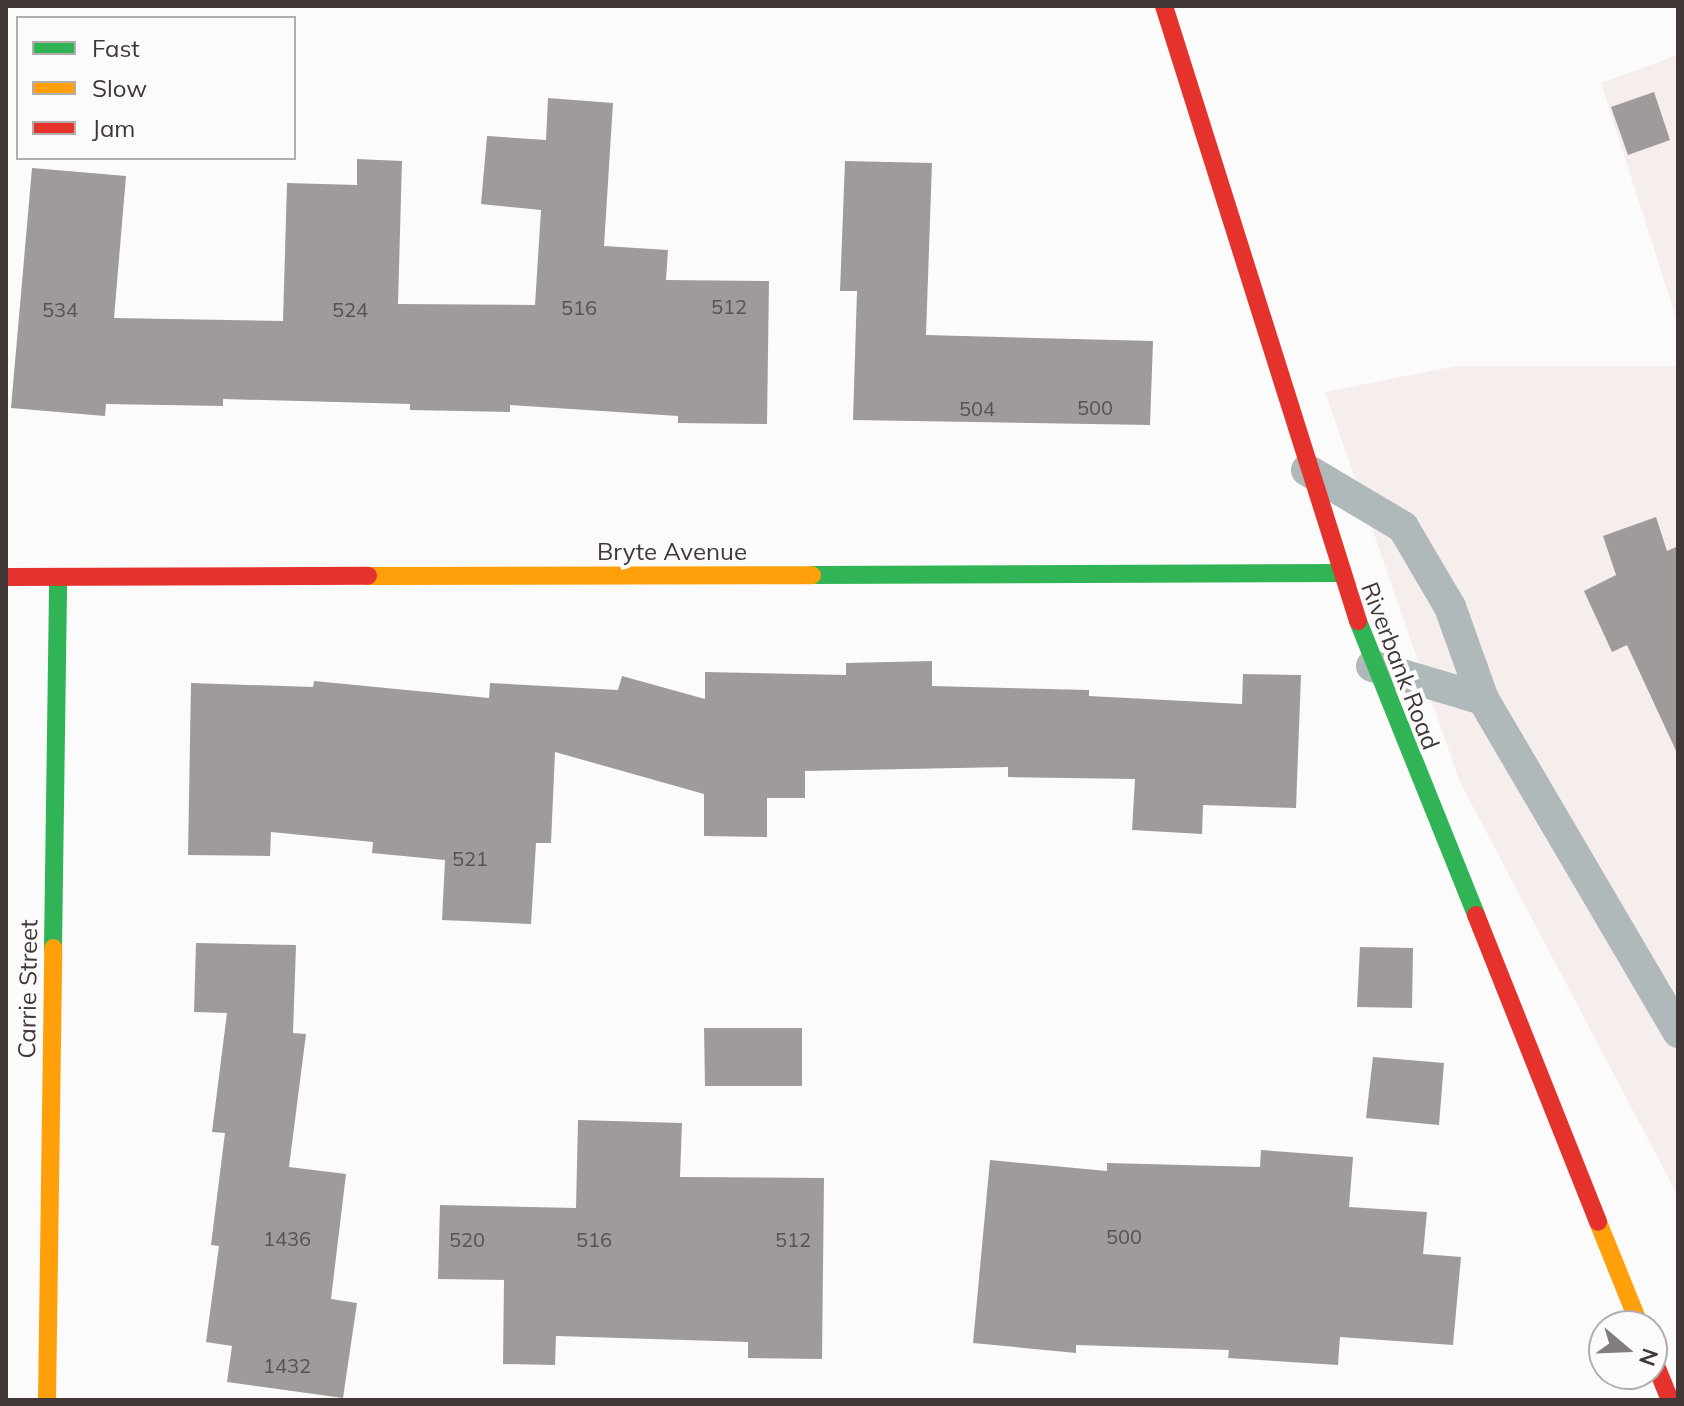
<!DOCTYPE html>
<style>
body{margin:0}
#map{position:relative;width:1684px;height:1406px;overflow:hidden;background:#fbfbfb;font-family:Mulish,sans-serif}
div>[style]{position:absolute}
.built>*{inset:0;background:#f6eded}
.building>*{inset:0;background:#9f9b9b}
.lane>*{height:32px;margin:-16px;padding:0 16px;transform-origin:16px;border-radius:16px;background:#b0b9ba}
.fast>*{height:18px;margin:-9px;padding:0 9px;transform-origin:9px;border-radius:9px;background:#30b455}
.slow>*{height:18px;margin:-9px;padding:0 9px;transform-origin:9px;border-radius:9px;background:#ff9f0a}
.jam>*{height:18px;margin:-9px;padding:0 9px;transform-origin:9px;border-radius:9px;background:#e5322d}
span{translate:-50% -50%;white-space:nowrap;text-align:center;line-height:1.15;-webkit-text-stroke:8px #fbfbfb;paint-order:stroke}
.number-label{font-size:20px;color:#595050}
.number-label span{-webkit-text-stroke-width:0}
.street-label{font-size:24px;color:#423737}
.frame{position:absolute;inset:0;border:8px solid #423737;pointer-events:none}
.legend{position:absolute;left:16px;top:16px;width:280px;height:144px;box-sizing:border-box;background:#fbfbfb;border:2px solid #b1adad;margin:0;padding:10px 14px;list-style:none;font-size:24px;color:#423737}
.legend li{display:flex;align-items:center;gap:16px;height:40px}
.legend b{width:40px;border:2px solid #b1adad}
.north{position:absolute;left:1588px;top:1310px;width:80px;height:80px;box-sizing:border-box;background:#fbfbfb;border:2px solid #b1adad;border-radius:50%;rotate:109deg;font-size:22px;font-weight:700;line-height:32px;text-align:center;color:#423737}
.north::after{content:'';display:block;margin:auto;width:28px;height:36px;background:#837c7c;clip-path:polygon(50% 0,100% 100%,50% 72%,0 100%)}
</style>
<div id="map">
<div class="built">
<div style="clip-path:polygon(1678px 55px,1678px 324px,1601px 83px)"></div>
<div style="clip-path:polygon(1456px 366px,1678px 366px,1678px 1196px,1459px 780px,1325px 392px)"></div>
</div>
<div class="building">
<div style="clip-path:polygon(1654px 92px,1670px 140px,1628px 155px,1611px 107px)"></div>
<div style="clip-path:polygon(548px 98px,613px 103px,604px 246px,668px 250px,666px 280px,769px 281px,767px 424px,678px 423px,678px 416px,510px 405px,510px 412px,410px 410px,410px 404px,223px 399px,223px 406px,106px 404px,105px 416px,11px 408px,32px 168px,126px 176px,114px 318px,283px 321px,287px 183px,357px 185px,357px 159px,402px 161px,398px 304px,535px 305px,541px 210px,481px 204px,487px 136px,546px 140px)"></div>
<div style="clip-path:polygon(845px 161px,932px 163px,926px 335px,1153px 341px,1150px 425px,853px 420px,857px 291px,840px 291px)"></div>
<div style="clip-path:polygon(1656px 517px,1667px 551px,1678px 546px,1678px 755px,1627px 645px,1612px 652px,1584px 591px,1616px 575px,1603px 536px)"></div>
<div style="clip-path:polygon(932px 661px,932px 686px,1089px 690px,1089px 696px,1242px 704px,1243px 674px,1301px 675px,1296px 808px,1203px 805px,1202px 834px,1132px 830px,1135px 779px,1008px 777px,1008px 767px,805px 771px,805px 798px,767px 798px,767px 837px,704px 836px,704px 794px,555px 752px,551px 843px,536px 843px,531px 924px,442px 920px,445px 860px,372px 853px,373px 842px,271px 832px,270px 856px,188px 855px,191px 683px,313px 687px,314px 681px,489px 698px,490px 683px,618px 690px,622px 676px,705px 699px,705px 672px,846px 675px,846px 663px)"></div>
<div style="clip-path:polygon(196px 943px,296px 945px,293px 1033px,306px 1034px,289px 1167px,346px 1174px,331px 1299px,357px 1303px,343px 1398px,227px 1382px,232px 1346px,206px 1342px,219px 1246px,211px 1245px,225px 1133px,212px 1132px,227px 1013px,194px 1012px)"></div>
<div style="clip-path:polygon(1360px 947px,1413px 948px,1412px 1008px,1357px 1007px)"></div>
<div style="clip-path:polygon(704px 1028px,802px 1028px,802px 1086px,705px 1086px)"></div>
<div style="clip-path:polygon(1373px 1057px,1444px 1063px,1439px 1125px,1366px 1118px)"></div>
<div style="clip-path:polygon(578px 1120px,682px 1123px,680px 1177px,824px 1178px,822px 1359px,748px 1358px,748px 1342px,556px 1336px,555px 1365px,503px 1364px,504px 1280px,438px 1279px,440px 1205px,576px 1208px)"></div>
<div style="clip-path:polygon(1261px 1150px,1353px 1157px,1349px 1207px,1427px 1212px,1423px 1254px,1461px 1257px,1453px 1345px,1340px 1337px,1338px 1365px,1228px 1358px,1229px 1350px,1076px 1345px,1076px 1353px,973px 1343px,990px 1160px,1107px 1171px,1107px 1163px,1260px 1167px)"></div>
</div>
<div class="lane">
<div style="left:1307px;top:470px;width:112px;rotate:30.7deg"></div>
<div style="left:1403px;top:527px;width:93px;rotate:59.6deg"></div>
<div style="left:1450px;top:607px;width:98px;rotate:70.3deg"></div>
<div style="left:1372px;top:666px;width:116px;rotate:16.6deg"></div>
<div style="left:1483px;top:699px;width:386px;rotate:59.6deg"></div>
</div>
<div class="fast">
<div style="left:812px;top:575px;width:527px;rotate:-0.22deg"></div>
<div style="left:1358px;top:621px;width:317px;rotate:68.1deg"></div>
<div style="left:53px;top:948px;width:369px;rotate:-89.2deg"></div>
</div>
<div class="slow">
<div style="left:368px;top:576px;width:444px;rotate:-0.1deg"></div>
<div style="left:1598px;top:1222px;width:112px;rotate:68deg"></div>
<div style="left:47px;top:1400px;width:452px;rotate:-89.2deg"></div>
</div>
<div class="jam">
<div style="left:1164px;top:6px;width:645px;rotate:72.49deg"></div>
<div style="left:6px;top:577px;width:362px;rotate:-0.2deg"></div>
<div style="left:1476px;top:915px;width:330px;rotate:68.3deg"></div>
<div style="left:1652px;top:1356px;width:48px;rotate:67.8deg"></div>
</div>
<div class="number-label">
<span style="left:729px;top:306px">512</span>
<span style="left:579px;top:307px">516</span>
<span style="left:60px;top:309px">534</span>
<span style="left:350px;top:309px">524</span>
<span style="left:1095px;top:407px">500</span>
<span style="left:977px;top:408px">504</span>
<span style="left:470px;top:858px">521</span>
<span style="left:1124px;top:1236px">500</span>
<span style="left:287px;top:1238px">1436</span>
<span style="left:467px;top:1239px">520</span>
<span style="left:594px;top:1239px">516</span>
<span style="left:793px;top:1239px">512</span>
<span style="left:287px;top:1365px">1432</span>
</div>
<div class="street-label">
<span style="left:672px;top:552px">Bryte Avenue</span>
<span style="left:1400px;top:666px;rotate:69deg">Riverbank Road</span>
<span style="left:28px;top:989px;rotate:-89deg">Carrie Street</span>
</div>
<div class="frame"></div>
<ul class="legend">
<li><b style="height:10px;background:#30b455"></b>Fast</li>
<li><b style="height:10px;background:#ff9f0a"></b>Slow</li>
<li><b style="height:10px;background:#e5322d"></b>Jam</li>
</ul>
<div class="north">N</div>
</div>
